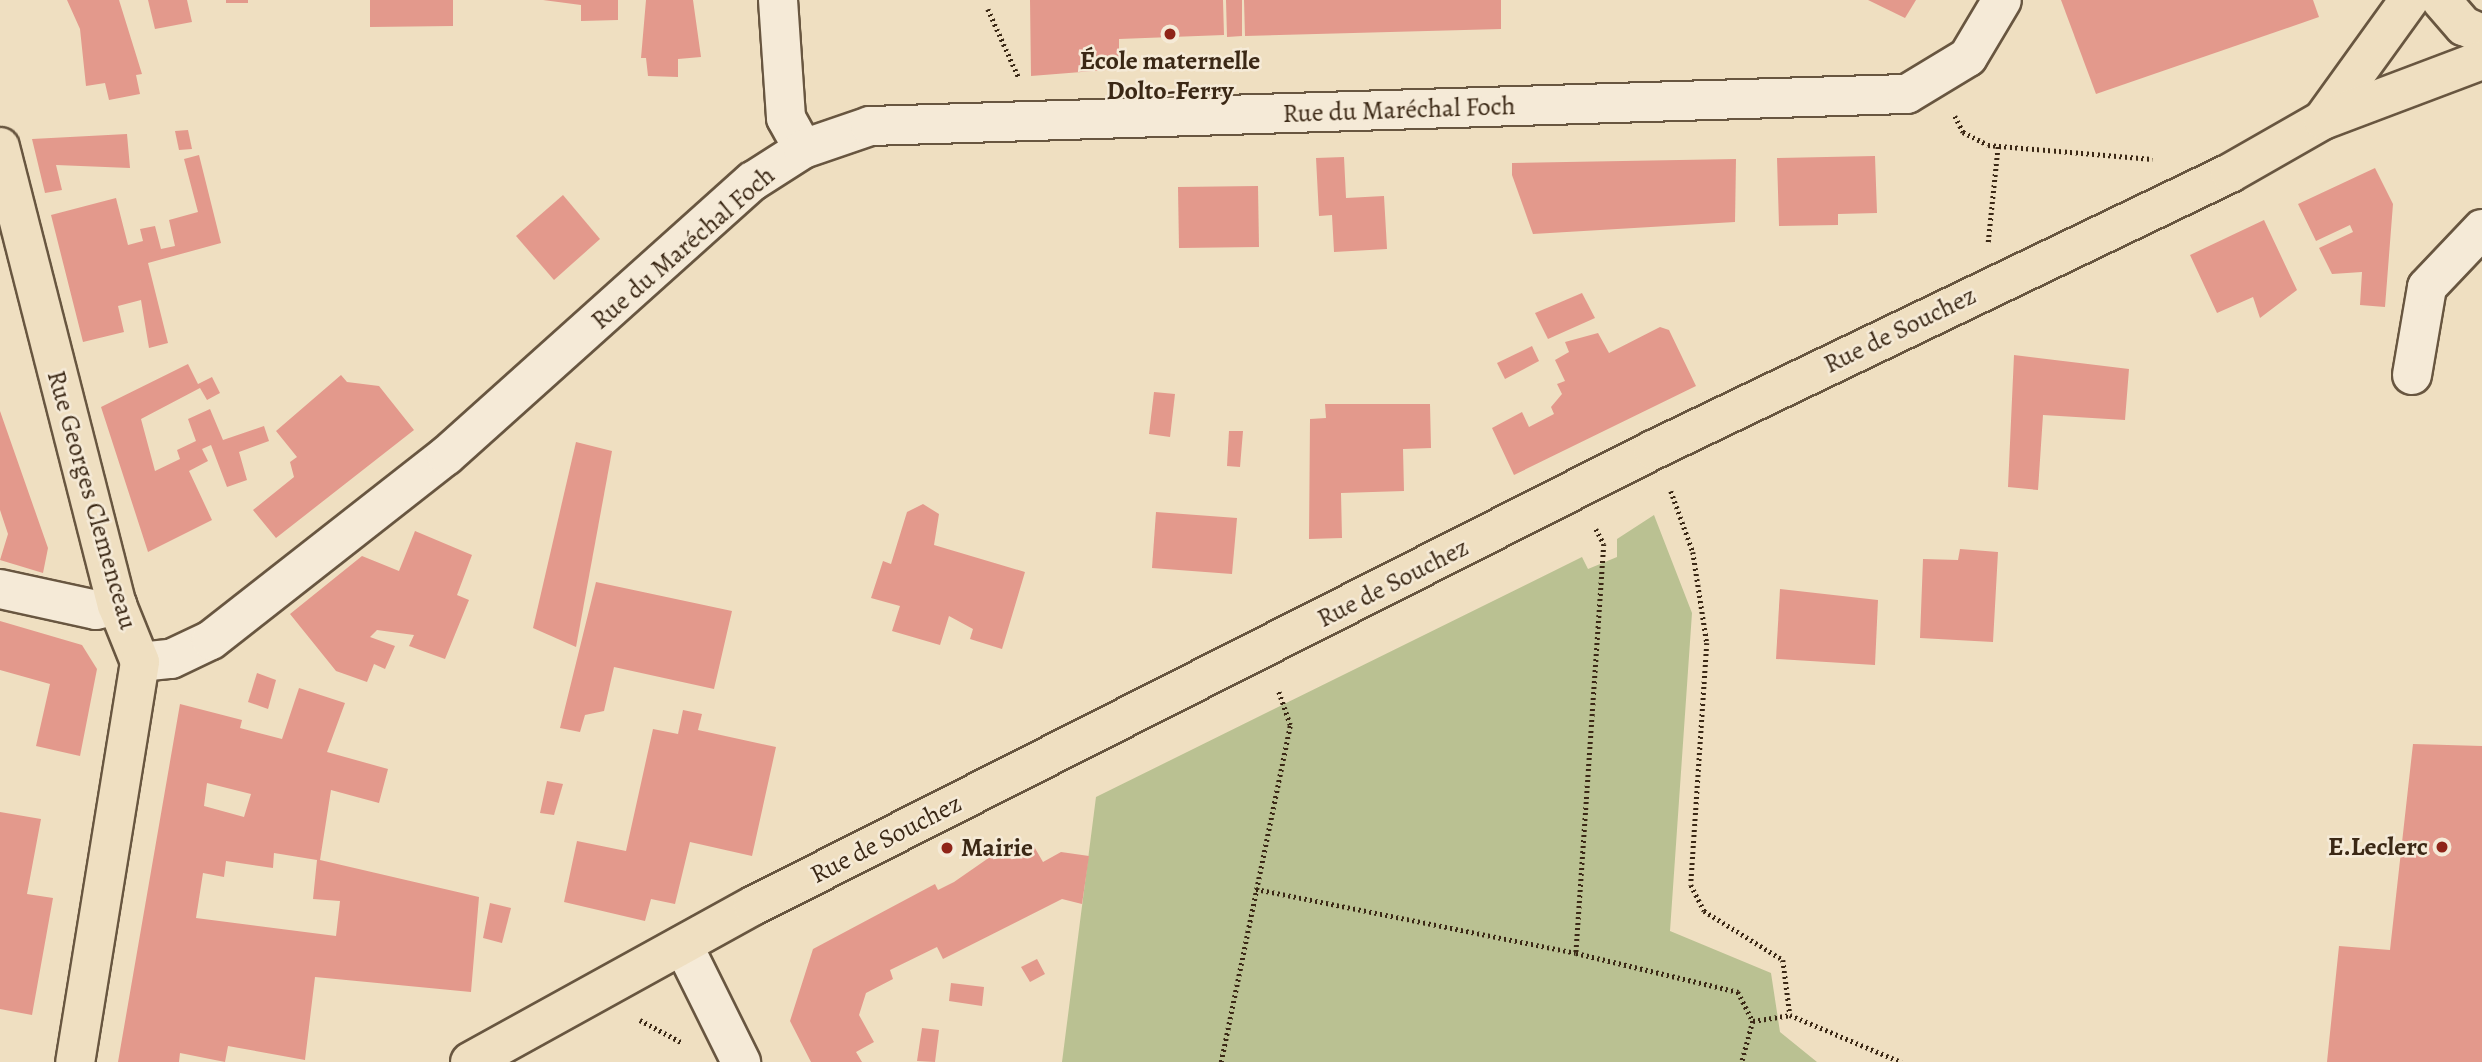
<!DOCTYPE html>
<meta charset="utf-8">
<style>
body{margin:0}
#map{position:relative;width:2482px;height:1062px;overflow:hidden;background:#efdfc1;font-family:Alegreya,serif}
div>[style]{position:absolute}
.green>*{inset:0;background:#bac192}
.building>*{inset:0;background:#e3998c}
.path>*{height:4.5px;margin-top:-2.25px;transform-origin:0;background:repeating-linear-gradient(90deg,#3b2815 0 2px,transparent 0 5.5px)}
.roads{filter:drop-shadow(2px 0 #685640) drop-shadow(-2px 0 #685640) drop-shadow(0 2px #685640) drop-shadow(0 -2px #685640)}
.minor>*{height:38px;margin:-19px;padding:0 19px;transform-origin:19px;border-radius:19px;background:#f5ead7}
.major>*{height:38px;margin:-19px;padding:0 19px;transform-origin:19px;border-radius:19px;background:#efdfc1}
.dots>*{width:19px;height:19px;translate:-50% -50%;box-sizing:border-box;border:4px solid #f5ead7;border-radius:50%}
span{translate:-50% -50%;white-space:nowrap;text-align:center;line-height:1.15;-webkit-text-stroke:5px #f5ead7;paint-order:stroke}
.poi-label{font-size:26px;color:#3b2815;font-weight:700}
.right{translate:-100% -50%;text-align:right}
.left{translate:0 -50%;text-align:left}
.street-label{font-size:26px;color:#3b2815}
</style>
<div id="map">
<div class="green">
<div style="clip-path:polygon(1654px 515px,1692px 613px,1670px 931px,1771px 973px,1780px 1032px,1817px 1062px,1062px 1062px,1096px 797px,1582px 557px,1588px 569px,1617px 557px,1617px 539px)"></div>
</div>
<div class="building">
<div style="clip-path:polygon(67px 0,119px 0,142px 74px,136px 75px,140px 94px,109px 100px,105px 83px,86px 86px,80px 29px)"></div>
<div style="clip-path:polygon(148px 0,187px 0,192px 22px,155px 29px)"></div>
<div style="clip-path:polygon(226px 0,248px 0,248px 3px,226px 3px)"></div>
<div style="clip-path:polygon(370px 0,453px 0,453px 26px,370px 27px)"></div>
<div style="clip-path:polygon(543px 0,618px 0,618px 20px,581px 21px,581px 5px)"></div>
<div style="clip-path:polygon(646px 0,693px 0,701px 57px,678px 59px,678px 77px,648px 76px,646px 58px,641px 58px)"></div>
<div style="clip-path:polygon(1030px 0,1223px 0,1224px 35px,1119px 39px,1119px 69px,1031px 76px)"></div>
<div style="clip-path:polygon(1226px 0,1242px 0,1242px 36px,1227px 37px)"></div>
<div style="clip-path:polygon(1244px 0,1501px 0,1501px 29px,1245px 36px)"></div>
<div style="clip-path:polygon(1868px 0,1916px 0,1905px 18px)"></div>
<div style="clip-path:polygon(2061px 0,2313px 0,2319px 17px,2096px 94px)"></div>
<div style="clip-path:polygon(188px 130px,192px 149px,179px 150px,175px 131px)"></div>
<div style="clip-path:polygon(127px 134px,130px 168px,56px 165px,62px 190px,45px 193px,32px 139px)"></div>
<div style="clip-path:polygon(199px 155px,221px 243px,148px 263px,168px 343px,149px 348px,141px 300px,118px 306px,124px 332px,83px 342px,51px 215px,116px 198px,128px 245px,143px 241px,140px 229px,155px 226px,161px 249px,175px 246px,169px 220px,198px 212px,184px 159px)"></div>
<div style="clip-path:polygon(1875px 156px,1877px 213px,1838px 214px,1838px 225px,1779px 226px,1777px 158px)"></div>
<div style="clip-path:polygon(1344px 157px,1346px 198px,1384px 196px,1387px 249px,1334px 252px,1332px 215px,1319px 216px,1316px 158px)"></div>
<div style="clip-path:polygon(1736px 159px,1735px 222px,1533px 234px,1512px 175px,1512px 163px)"></div>
<div style="clip-path:polygon(2375px 168px,2393px 204px,2385px 307px,2360px 305px,2362px 272px,2332px 274px,2319px 248px,2353px 232px,2350px 225px,2316px 241px,2298px 204px)"></div>
<div style="clip-path:polygon(1258px 186px,1259px 247px,1179px 248px,1178px 187px)"></div>
<div style="clip-path:polygon(563px 195px,600px 239px,554px 280px,516px 236px)"></div>
<div style="clip-path:polygon(2264px 220px,2297px 290px,2260px 318px,2253px 297px,2217px 313px,2190px 255px)"></div>
<div style="clip-path:polygon(1582px 293px,1595px 318px,1548px 339px,1535px 313px)"></div>
<div style="clip-path:polygon(1660px 327px,1669px 330px,1696px 386px,1514px 475px,1492px 428px,1522px 412px,1529px 427px,1554px 414px,1551px 407px,1562px 394px,1557px 384px,1565px 381px,1555px 360px,1569px 352px,1565px 342px,1598px 333px,1609px 353px)"></div>
<div style="clip-path:polygon(1532px 346px,1539px 361px,1505px 379px,1497px 363px)"></div>
<div style="clip-path:polygon(2014px 355px,2129px 369px,2125px 420px,2043px 415px,2038px 490px,2008px 487px)"></div>
<div style="clip-path:polygon(188px 364px,198px 384px,212px 377px,220px 393px,207px 400px,200px 388px,141px 419px,155px 471px,180px 459px,177px 450px,196px 441px,188px 419px,210px 409px,223px 440px,264px 426px,269px 441px,239px 452px,247px 480px,227px 487px,211px 445px,202px 449px,208px 461px,189px 471px,212px 520px,148px 552px,101px 407px)"></div>
<div style="clip-path:polygon(341px 375px,347px 382px,379px 386px,414px 430px,276px 538px,253px 510px,294px 477px,290px 462px,297px 457px,276px 431px)"></div>
<div style="clip-path:polygon(1154px 392px,1175px 394px,1170px 437px,1149px 434px)"></div>
<div style="clip-path:polygon(1325px 404px,1430px 404px,1431px 448px,1403px 449px,1404px 491px,1341px 493px,1342px 538px,1309px 539px,1310px 419px,1326px 418px)"></div>
<div style="clip-path:polygon(0 411px,48px 548px,43px 573px,0 560px,8px 534px,0 510px)"></div>
<div style="clip-path:polygon(1229px 431px,1243px 431px,1240px 467px,1227px 466px)"></div>
<div style="clip-path:polygon(576px 442px,612px 451px,576px 647px,533px 628px)"></div>
<div style="clip-path:polygon(923px 504px,939px 514px,934px 545px,1025px 572px,1002px 649px,970px 639px,973px 629px,949px 616px,940px 645px,892px 631px,900px 606px,871px 598px,883px 561px,891px 564px,907px 512px)"></div>
<div style="clip-path:polygon(1156px 512px,1237px 518px,1232px 574px,1152px 568px)"></div>
<div style="clip-path:polygon(415px 531px,472px 555px,457px 595px,469px 600px,445px 659px,409px 646px,414px 635px,377px 630px,370px 637px,395px 646px,385px 669px,374px 664px,367px 682px,336px 671px,290px 614px,362px 556px,399px 571px)"></div>
<div style="clip-path:polygon(1960px 549px,1998px 552px,1993px 642px,1920px 638px,1923px 559px,1958px 560px)"></div>
<div style="clip-path:polygon(596px 582px,732px 611px,714px 689px,614px 667px,604px 711px,585px 715px,580px 732px,560px 728px)"></div>
<div style="clip-path:polygon(1780px 589px,1878px 600px,1875px 665px,1776px 659px)"></div>
<div style="clip-path:polygon(0 621px,82px 645px,97px 669px,80px 756px,36px 746px,50px 684px,0 670px)"></div>
<div style="clip-path:polygon(257px 673px,276px 680px,268px 709px,248px 702px)"></div>
<div style="clip-path:polygon(evenodd,299px 688px,345px 703px,327px 752px,388px 769px,379px 803px,331px 790px,320px 860px,479px 897px,471px 992px,315px 977px,305px 1060px,228px 1046px,225px 1062px,180px 1053px,179px 1062px,118px 1062px,180px 704px,242px 720px,240px 728px,282px 739px,299px 688px,207px 783px,251px 794px,244px 817px,204px 806px,207px 783px,299px 688px,274px 853px,317px 860px,313px 899px,340px 901px,336px 936px,196px 918px,203px 873px,224px 877px,226px 861px,273px 868px,274px 853px)"></div>
<div style="clip-path:polygon(683px 710px,702px 714px,698px 730px,776px 747px,752px 856px,690px 842px,675px 904px,651px 899px,645px 921px,564px 902px,577px 841px,626px 851px,653px 729px,678px 734px)"></div>
<div style="clip-path:polygon(2413px 744px,2482px 746px,2482px 1062px,2327px 1062px,2339px 946px,2390px 950px)"></div>
<div style="clip-path:polygon(547px 781px,563px 784px,554px 815px,540px 813px)"></div>
<div style="clip-path:polygon(0 812px,41px 819px,27px 894px,53px 898px,32px 1015px,0 1009px)"></div>
<div style="clip-path:polygon(1032px 843px,1043px 862px,1061px 852px,1089px 856px,1082px 904px,1062px 899px,943px 959px,937px 947px,890px 970px,893px 979px,866px 993px,859px 1015px,874px 1042px,856px 1052px,862px 1062px,811px 1062px,790px 1021px,813px 949px,935px 884px,938px 890px,954px 882px,990px 857px)"></div>
<div style="clip-path:polygon(490px 903px,511px 908px,502px 943px,483px 938px)"></div>
<div style="clip-path:polygon(1037px 959px,1045px 974px,1030px 982px,1021px 967px)"></div>
<div style="clip-path:polygon(951px 983px,984px 987px,982px 1006px,949px 1001px)"></div>
<div style="clip-path:polygon(922px 1028px,939px 1030px,935px 1062px,917px 1061px)"></div>
</div>
<div class="path">
<div style="left:988px;top:9px;width:76px;rotate:65.8deg"></div>
<div style="left:1955px;top:116px;width:18px;rotate:63deg"></div>
<div style="left:1963px;top:132px;width:28px;rotate:27deg"></div>
<div style="left:1988px;top:145px;width:165px;rotate:4.9deg"></div>
<div style="left:1988px;top:242px;width:98px;rotate:-84.1deg"></div>
<div style="left:1671px;top:491px;width:65px;rotate:70.2deg"></div>
<div style="left:1693px;top:552px;width:92px;rotate:81.3deg"></div>
<div style="left:1707px;top:643px;width:243px;rotate:93.8deg"></div>
<div style="left:1691px;top:885px;width:29px;rotate:63deg"></div>
<div style="left:1704px;top:911px;width:93px;rotate:31.8deg"></div>
<div style="left:1783px;top:960px;width:55px;rotate:82.7deg"></div>
<div style="left:1596px;top:529px;width:17px;rotate:62deg"></div>
<div style="left:1604px;top:544px;width:410px;rotate:93.9deg"></div>
<div style="left:1576px;top:953px;width:167px;rotate:13.5deg"></div>
<div style="left:1738px;top:992px;width:33px;rotate:63deg"></div>
<div style="left:1753px;top:1021px;width:42px;rotate:105deg"></div>
<div style="left:1256px;top:889px;width:326px;rotate:11.3deg"></div>
<div style="left:640px;top:1020px;width:47px;rotate:28.2deg"></div>
<div style="left:1753px;top:1021px;width:37px;rotate:-9deg"></div>
<div style="left:1790px;top:1015px;width:121px;rotate:22.9deg"></div>
<div style="left:1221px;top:1062px;width:344px;rotate:-78.4deg"></div>
<div style="left:1290px;top:725px;width:37px;rotate:-109deg"></div>
</div>
<div class="roads">
<div class="minor">
<div style="left:778px;top:0;width:118px;rotate:86.1deg"></div>
<div style="left:786px;top:118px;width:35px;rotate:61deg"></div>
<div style="left:2412px;top:375px;width:89px;rotate:-80.3deg"></div>
<div style="left:2427px;top:287px;width:80px;rotate:-46.5deg"></div>
<div style="left:0;top:589px;width:98px;rotate:12.3deg"></div>
<div style="left:96px;top:610px;width:22px;rotate:-13deg"></div>
<div style="left:140px;top:662px;width:31px;rotate:-6deg"></div>
<div style="left:171px;top:659px;width:44px;rotate:-25.4deg"></div>
<div style="left:211px;top:640px;width:298px;rotate:-38.1deg"></div>
<div style="left:446px;top:456px;width:412px;rotate:-41.9deg"></div>
<div style="left:753px;top:181px;width:59px;rotate:-32.6deg"></div>
<div style="left:803px;top:149px;width:71px;rotate:-18.9deg"></div>
<div style="left:870px;top:126px;width:1037px;rotate:-1.77deg"></div>
<div style="left:1907px;top:94px;width:71px;rotate:-31.2deg"></div>
<div style="left:1968px;top:57px;width:66px;rotate:-59.2deg"></div>
<div style="left:683px;top:945px;width:131px;rotate:63.6deg"></div>
</div>
<div class="major">
<div style="left:2441px;top:0;width:35px;rotate:49deg"></div>
<div style="left:2464px;top:26px;width:20px;rotate:24deg"></div>
<div style="left:2324px;top:118px;width:145px;rotate:-54.2deg"></div>
<div style="left:0;top:147px;width:473px;rotate:75.7deg"></div>
<div style="left:117px;top:605px;width:61px;rotate:68deg"></div>
<div style="left:140px;top:662px;width:405px;rotate:99.2deg"></div>
<div style="left:470px;top:1062px;width:323px;rotate:-28.9deg"></div>
<div style="left:753px;top:906px;width:1009px;rotate:-26.87deg"></div>
<div style="left:1653px;top:450px;width:640px;rotate:-25.64deg"></div>
<div style="left:2230px;top:173px;width:107px;rotate:-29.7deg"></div>
<div style="left:2323px;top:120px;width:170px;rotate:-20.7deg"></div>
</div>
</div>
<div class="dots">
<div style="left:1170px;top:34px;background:#8f2418"></div>
<div style="left:2442px;top:847px;background:#8f2418"></div>
<div style="left:947px;top:848px;background:#8f2418"></div>
</div>
<div class="poi-label">
<span style="left:1170px;top:76px">École maternelle<br>Dolto-Ferry</span>
<span class="right" style="left:2428px;top:847px">E.Leclerc</span>
<span class="left" style="left:961px;top:848px">Mairie</span>
</div>
<div class="street-label">
<span style="left:1399px;top:110px;rotate:-2deg">Rue du Maréchal Foch</span>
<span style="left:683px;top:248px;rotate:-41deg">Rue du Maréchal Foch</span>
<span style="left:1900px;top:330px;rotate:-26deg">Rue de Souchez</span>
<span style="left:92px;top:500px;rotate:74deg">Rue Georges Clemenceau</span>
<span style="left:1393px;top:583px;rotate:-27deg">Rue de Souchez</span>
<span style="left:886px;top:839px;rotate:-27deg">Rue de Souchez</span>
</div>
</div>
